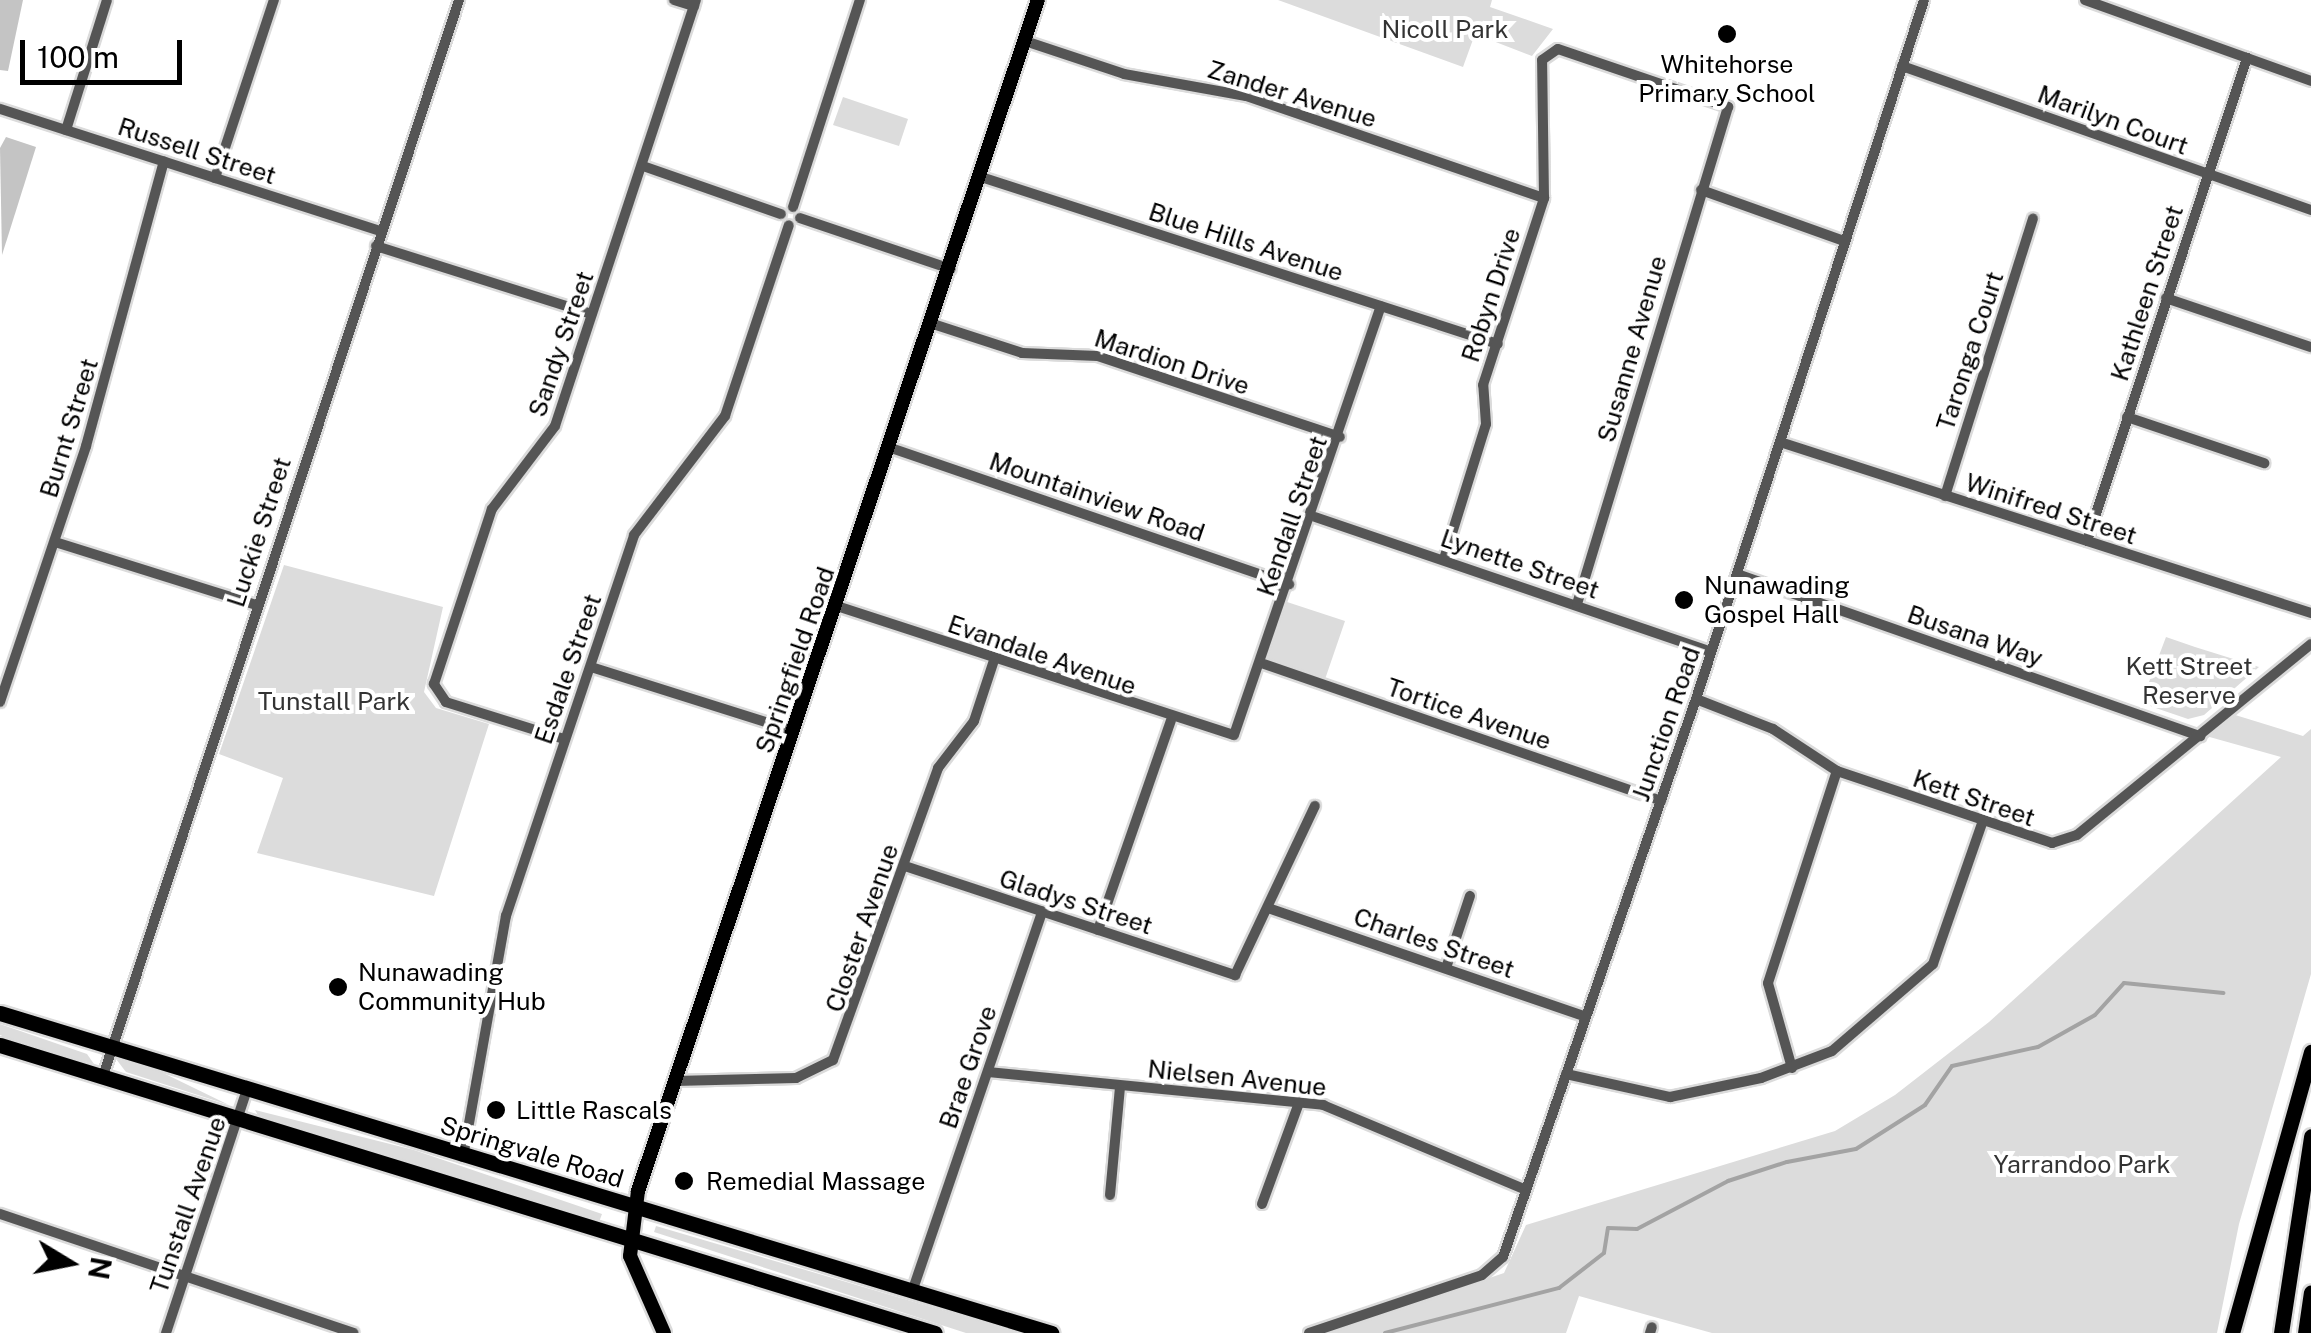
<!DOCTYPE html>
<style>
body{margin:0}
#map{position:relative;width:2311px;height:1333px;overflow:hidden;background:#fff;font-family:"Public Sans",sans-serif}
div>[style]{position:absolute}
.green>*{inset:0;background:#dcdcdc}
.stream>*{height:4px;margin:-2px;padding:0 2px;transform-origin:2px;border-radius:2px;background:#a3a3a3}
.building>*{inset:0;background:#c4c4c4}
.roads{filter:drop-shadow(2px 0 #dbdbdb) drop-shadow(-2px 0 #dbdbdb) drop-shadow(0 2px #dbdbdb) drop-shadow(0 -2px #dbdbdb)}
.minor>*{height:10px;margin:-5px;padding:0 5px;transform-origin:5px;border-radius:5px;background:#555}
.major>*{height:14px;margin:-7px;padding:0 7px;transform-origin:7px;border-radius:7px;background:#000}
.highway>*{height:15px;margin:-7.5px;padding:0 7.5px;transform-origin:7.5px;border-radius:7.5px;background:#000}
.dots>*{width:28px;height:28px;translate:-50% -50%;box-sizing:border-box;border:5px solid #fff;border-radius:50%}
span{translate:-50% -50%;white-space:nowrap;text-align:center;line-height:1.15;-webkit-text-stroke:8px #fff;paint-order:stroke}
.park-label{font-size:25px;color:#333}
.poi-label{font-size:25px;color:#000}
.left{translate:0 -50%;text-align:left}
.street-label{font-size:25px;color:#000}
.north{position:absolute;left:20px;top:1213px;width:100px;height:100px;-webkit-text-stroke:8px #fff;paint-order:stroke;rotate:100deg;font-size:28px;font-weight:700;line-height:40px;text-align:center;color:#000}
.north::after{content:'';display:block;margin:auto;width:35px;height:45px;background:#000;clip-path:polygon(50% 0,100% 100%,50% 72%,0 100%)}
.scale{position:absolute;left:20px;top:40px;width:162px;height:45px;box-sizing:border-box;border:5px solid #000;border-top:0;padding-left:12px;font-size:30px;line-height:35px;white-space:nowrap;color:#000;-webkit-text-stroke:8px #fff;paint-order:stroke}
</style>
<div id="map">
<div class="green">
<div style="clip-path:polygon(1278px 0,1492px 0,1490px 7px,1553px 29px,1532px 56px,1475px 34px,1463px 67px)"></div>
<div style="clip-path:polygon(843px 97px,908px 119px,899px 146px,833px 125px)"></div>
<div style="clip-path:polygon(284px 565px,443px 607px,424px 692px,436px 708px,489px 724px,434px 896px,257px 853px,283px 778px,219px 754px)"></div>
<div style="clip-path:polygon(1284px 601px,1345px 621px,1323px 685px,1264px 664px)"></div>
<div style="clip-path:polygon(2166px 637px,2195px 647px,2259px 667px,2204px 715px,2188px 719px,2141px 703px)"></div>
<div style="clip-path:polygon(2232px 714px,2303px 736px,2311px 729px,2311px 974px,2239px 1224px,2217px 1333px,1712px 1333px,1579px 1296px,1566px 1333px,1328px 1333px,1504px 1273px,1526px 1225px,1835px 1131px,1895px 1095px,1989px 1022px,2281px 757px,2206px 736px)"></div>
<div style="clip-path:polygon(0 1024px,87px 1054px,94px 1064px,19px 1043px,0 1035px)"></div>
<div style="clip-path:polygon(116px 1059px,153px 1068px,229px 1105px,126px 1072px)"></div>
<div style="clip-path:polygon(255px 1110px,414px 1150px,602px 1214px,599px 1222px,260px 1119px)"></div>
<div style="clip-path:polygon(656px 1226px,1020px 1333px,1021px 1333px,966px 1333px,654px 1232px)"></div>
</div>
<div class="stream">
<div style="left:1385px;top:1333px;width:180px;rotate:-14.5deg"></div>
<div style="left:1559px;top:1288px;width:57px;rotate:-37.9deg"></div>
<div style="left:1604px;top:1253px;width:25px;rotate:-81deg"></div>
<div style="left:1608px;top:1228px;width:29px;rotate:2deg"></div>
<div style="left:1637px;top:1229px;width:103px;rotate:-27.8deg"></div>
<div style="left:1728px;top:1181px;width:62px;rotate:-17.9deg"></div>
<div style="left:1787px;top:1162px;width:70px;rotate:-10.7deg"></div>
<div style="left:1856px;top:1149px;width:82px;rotate:-32.5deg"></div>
<div style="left:1925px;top:1105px;width:47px;rotate:-55.3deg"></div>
<div style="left:1952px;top:1066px;width:88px;rotate:-12.5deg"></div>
<div style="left:2038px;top:1047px;width:65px;rotate:-29.3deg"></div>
<div style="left:2095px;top:1015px;width:43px;rotate:-47.8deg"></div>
<div style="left:2124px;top:983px;width:100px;rotate:5.8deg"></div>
</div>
<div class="building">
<div style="clip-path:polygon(0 0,23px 0,8px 71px,0 70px)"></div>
<div style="clip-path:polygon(6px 137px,36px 147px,2px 255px,0 148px)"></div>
</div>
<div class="roads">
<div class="minor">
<div style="left:674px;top:0;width:21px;rotate:17deg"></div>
<div style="left:2085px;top:0;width:240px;rotate:19.7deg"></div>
<div style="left:1025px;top:41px;width:104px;rotate:18.4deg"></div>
<div style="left:1124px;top:74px;width:124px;rotate:10.2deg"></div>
<div style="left:1246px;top:96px;width:315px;rotate:18.9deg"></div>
<div style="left:1902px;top:66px;width:434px;rotate:19.4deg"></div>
<div style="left:0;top:109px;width:400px;rotate:17.8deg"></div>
<div style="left:66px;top:130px;width:136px;rotate:-72.5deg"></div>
<div style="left:643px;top:166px;width:146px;rotate:19.2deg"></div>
<div style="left:981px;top:177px;width:543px;rotate:17.9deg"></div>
<div style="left:215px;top:178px;width:188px;rotate:-71.7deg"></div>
<div style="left:1701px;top:190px;width:152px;rotate:19.6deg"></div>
<div style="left:793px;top:207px;width:218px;rotate:-72.1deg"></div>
<div style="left:800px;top:218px;width:159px;rotate:18.7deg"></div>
<div style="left:376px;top:246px;width:226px;rotate:17.5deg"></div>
<div style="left:2166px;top:298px;width:153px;rotate:18.7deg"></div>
<div style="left:933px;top:324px;width:94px;rotate:18deg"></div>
<div style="left:1022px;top:353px;width:76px;rotate:2.3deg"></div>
<div style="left:1098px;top:356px;width:255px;rotate:18.5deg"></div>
<div style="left:2127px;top:417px;width:145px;rotate:18.6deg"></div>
<div style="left:1780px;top:442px;width:558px;rotate:17.85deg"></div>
<div style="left:891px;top:448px;width:421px;rotate:18.9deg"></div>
<div style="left:1945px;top:496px;width:291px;rotate:-72.4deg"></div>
<div style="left:1315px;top:517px;width:418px;rotate:18.8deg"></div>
<div style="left:2087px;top:541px;width:509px;rotate:-71.67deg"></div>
<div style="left:55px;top:542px;width:211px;rotate:17.4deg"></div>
<div style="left:1444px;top:559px;width:141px;rotate:-72.7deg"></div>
<div style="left:1486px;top:424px;width:39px;rotate:-94deg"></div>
<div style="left:1483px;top:385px;width:197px;rotate:-71.9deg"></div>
<div style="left:1544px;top:198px;width:138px;rotate:-90.8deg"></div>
<div style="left:1542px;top:60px;width:19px;rotate:-35deg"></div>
<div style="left:1558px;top:49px;width:180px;rotate:18.8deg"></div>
<div style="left:1728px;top:107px;width:519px;rotate:106.9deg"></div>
<div style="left:1737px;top:574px;width:491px;rotate:19.3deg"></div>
<div style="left:837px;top:606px;width:417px;rotate:18deg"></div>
<div style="left:1234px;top:735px;width:453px;rotate:-71.1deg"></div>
<div style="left:1264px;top:664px;width:420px;rotate:19deg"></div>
<div style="left:591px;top:667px;width:213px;rotate:17.5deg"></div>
<div style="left:1696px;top:699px;width:83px;rotate:21.3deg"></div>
<div style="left:1773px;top:729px;width:77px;rotate:33.3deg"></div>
<div style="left:1837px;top:771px;width:227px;rotate:18.5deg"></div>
<div style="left:2052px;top:843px;width:26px;rotate:-18deg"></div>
<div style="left:2077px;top:835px;width:302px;rotate:-39.2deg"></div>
<div style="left:0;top:702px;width:270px;rotate:-71.4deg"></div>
<div style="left:86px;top:446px;width:295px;rotate:-74.7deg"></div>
<div style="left:564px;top:739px;width:124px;rotate:-162.6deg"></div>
<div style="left:446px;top:702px;width:22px;rotate:-124deg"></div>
<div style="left:434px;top:684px;width:184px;rotate:-71.7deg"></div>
<div style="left:492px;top:509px;width:104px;rotate:-52.8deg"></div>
<div style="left:555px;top:426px;width:449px;rotate:-71.7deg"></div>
<div style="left:905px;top:866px;width:348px;rotate:18.3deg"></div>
<div style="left:1235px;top:975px;width:187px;rotate:-64.7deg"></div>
<div style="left:1268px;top:908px;width:336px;rotate:18.9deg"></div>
<div style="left:1098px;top:930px;width:222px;rotate:-70.8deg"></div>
<div style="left:1446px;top:968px;width:76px;rotate:-71.6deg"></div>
<div style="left:1792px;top:1068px;width:88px;rotate:-105.8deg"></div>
<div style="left:1768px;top:983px;width:223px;rotate:-72deg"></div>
<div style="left:988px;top:1072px;width:337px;rotate:5.6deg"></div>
<div style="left:1323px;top:1105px;width:220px;rotate:22.7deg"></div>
<div style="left:1566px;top:1074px;width:107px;rotate:12.5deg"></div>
<div style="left:1670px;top:1097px;width:93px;rotate:-11.8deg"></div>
<div style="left:1761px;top:1078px;width:76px;rotate:-20.8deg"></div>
<div style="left:1832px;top:1051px;width:133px;rotate:-40.7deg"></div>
<div style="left:1933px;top:964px;width:149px;rotate:-70.8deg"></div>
<div style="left:102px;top:1079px;width:1137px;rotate:-71.69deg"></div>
<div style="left:675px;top:1081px;width:121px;rotate:-1.4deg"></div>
<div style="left:796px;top:1078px;width:41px;rotate:-25.9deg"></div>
<div style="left:833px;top:1060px;width:310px;rotate:-70.2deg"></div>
<div style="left:938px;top:768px;width:59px;rotate:-52.5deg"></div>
<div style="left:974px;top:721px;width:64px;rotate:-71.8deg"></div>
<div style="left:463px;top:1157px;width:245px;rotate:-79.9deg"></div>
<div style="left:506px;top:916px;width:402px;rotate:-71.4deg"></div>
<div style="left:634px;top:535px;width:150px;rotate:-52.6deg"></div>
<div style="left:725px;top:416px;width:201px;rotate:-71.5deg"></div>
<div style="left:1110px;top:1195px;width:108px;rotate:-84.7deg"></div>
<div style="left:1262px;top:1204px;width:108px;rotate:-69.9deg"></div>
<div style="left:0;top:1214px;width:373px;rotate:18.6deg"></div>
<div style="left:912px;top:1292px;width:402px;rotate:-71.1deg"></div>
<div style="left:166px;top:1333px;width:257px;rotate:-71.6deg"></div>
<div style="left:1309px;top:1333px;width:182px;rotate:-18.5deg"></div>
<div style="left:1482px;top:1275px;width:28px;rotate:-41deg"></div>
<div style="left:1503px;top:1257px;width:590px;rotate:-70.92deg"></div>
<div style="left:1696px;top:699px;width:735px;rotate:-71.93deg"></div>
<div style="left:1650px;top:1333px;width:6px;rotate:-72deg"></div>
</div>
<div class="major">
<div style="left:664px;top:1333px;width:84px;rotate:-113.8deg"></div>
<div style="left:630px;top:1256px;width:65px;rotate:-83deg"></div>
<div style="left:638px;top:1191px;width:1256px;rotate:-71.44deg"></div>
</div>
<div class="highway">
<div style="left:0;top:1013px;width:1099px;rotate:16.93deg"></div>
<div style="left:0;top:1045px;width:978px;rotate:17.12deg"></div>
<div style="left:2232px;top:1333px;width:292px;rotate:-74.3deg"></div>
<div style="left:2281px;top:1333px;width:199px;rotate:-81.3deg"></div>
<div style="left:2305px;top:1333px;width:41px;rotate:-81.7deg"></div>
</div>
</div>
<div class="dots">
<div style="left:1727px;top:34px;background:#000"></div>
<div style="left:1684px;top:600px;background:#000"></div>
<div style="left:338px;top:987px;background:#000"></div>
<div style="left:496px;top:1110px;background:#000"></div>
<div style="left:684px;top:1181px;background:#000"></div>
</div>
<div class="park-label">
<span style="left:1445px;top:29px">Nicoll Park</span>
<span style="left:2189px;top:681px">Kett Street<br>Reserve</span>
<span style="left:334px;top:701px">Tunstall Park</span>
<span style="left:2082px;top:1164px">Yarrandoo Park</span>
</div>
<div class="poi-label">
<span style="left:1727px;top:79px">Whitehorse<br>Primary School</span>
<span class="left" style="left:1704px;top:600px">Nunawading<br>Gospel Hall</span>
<span class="left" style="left:358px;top:987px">Nunawading<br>Community Hub</span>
<span class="left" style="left:516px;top:1110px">Little Rascals</span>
<span class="left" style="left:706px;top:1181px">Remedial Massage</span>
</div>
<div class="street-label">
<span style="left:1292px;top:94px;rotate:17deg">Zander Avenue</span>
<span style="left:2113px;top:120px;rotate:20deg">Marilyn Court</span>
<span style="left:197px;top:151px;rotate:18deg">Russell Street</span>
<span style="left:1246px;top:242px;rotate:18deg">Blue Hills Avenue</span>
<span style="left:2147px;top:293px;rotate:-72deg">Kathleen Street</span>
<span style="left:1491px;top:295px;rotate:-72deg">Robyn Drive</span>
<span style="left:561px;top:344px;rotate:-71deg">Sandy Street</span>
<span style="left:1632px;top:349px;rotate:-74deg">Susanne Avenue</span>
<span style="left:1970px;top:351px;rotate:-72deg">Taronga Court</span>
<span style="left:1172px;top:362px;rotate:18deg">Mardion Drive</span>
<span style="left:69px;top:428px;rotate:-73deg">Burnt Street</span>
<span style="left:1097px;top:497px;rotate:19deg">Mountainview Road</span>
<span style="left:2051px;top:509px;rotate:18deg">Winifred Street</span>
<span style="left:1292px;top:516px;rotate:-71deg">Kendall Street</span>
<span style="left:259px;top:532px;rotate:-72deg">Luckie Street</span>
<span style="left:1520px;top:564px;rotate:19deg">Lynette Street</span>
<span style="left:1975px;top:636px;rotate:19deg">Busana Way</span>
<span style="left:1042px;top:655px;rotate:19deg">Evandale Avenue</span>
<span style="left:795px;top:660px;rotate:-71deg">Springfield Road</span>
<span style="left:568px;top:669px;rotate:-71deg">Esdale Street</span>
<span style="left:1469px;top:714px;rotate:19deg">Tortice Avenue</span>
<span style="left:1666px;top:724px;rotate:-71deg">Junction Road</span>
<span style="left:1974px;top:798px;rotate:19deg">Kett Street</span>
<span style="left:1076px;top:902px;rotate:18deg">Gladys Street</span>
<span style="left:862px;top:928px;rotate:-71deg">Closter Avenue</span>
<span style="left:1434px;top:943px;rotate:19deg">Charles Street</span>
<span style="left:968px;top:1067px;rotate:-71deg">Brae Grove</span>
<span style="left:1237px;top:1078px;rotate:6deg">Nielsen Avenue</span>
<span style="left:532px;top:1152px;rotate:17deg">Springvale Road</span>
<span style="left:188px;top:1205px;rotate:-71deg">Tunstall Avenue</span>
</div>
<div class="north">N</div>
<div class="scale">100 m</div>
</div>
